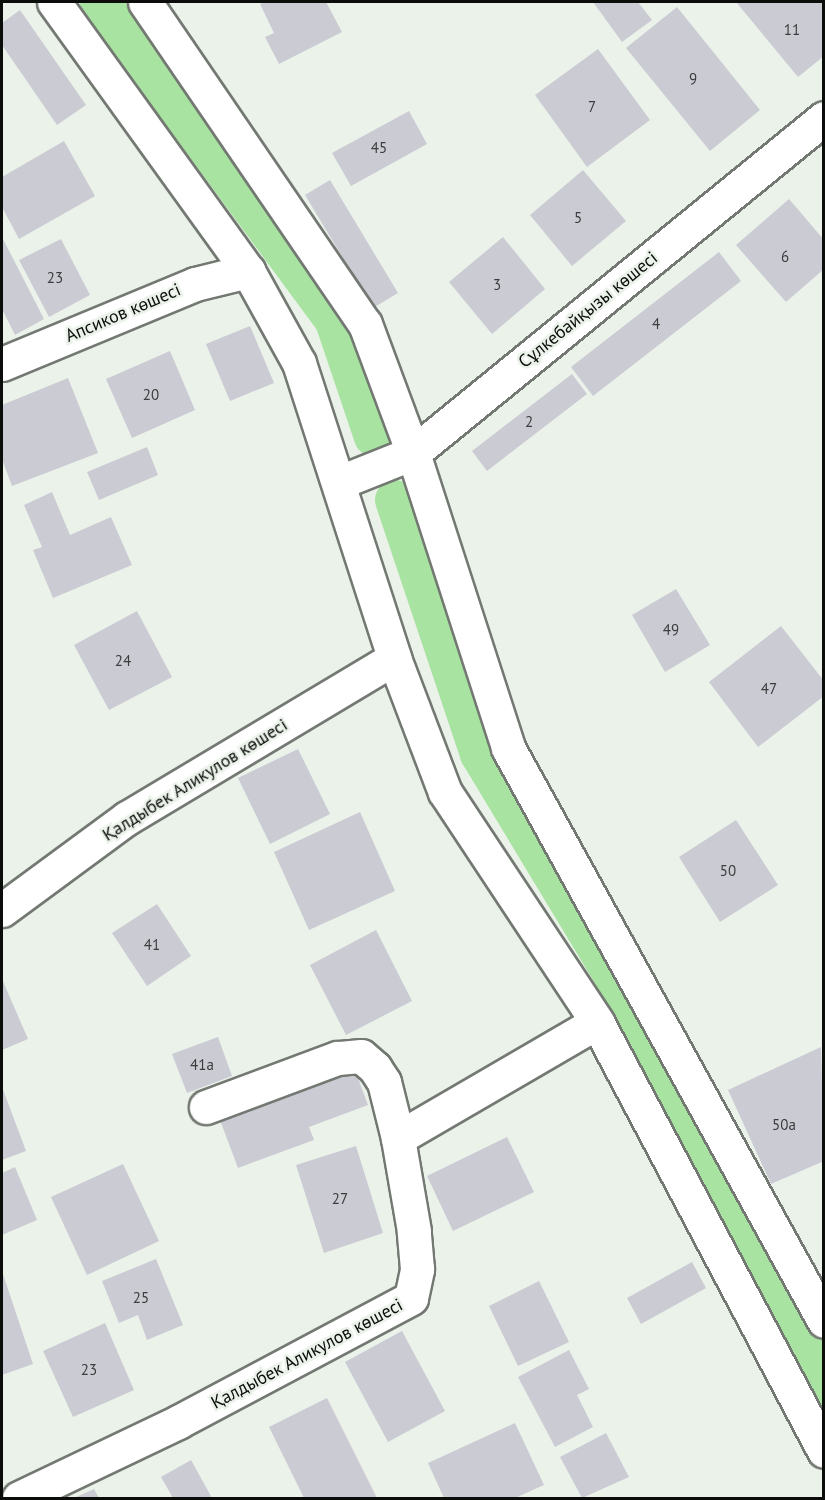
<!DOCTYPE html>
<meta charset="utf-8">
<style>
body{margin:0}
#map{position:relative;width:825px;height:1500px;overflow:hidden;background:#ebf2ea;font-family:"PT Sans",sans-serif}
div>[style]{position:absolute}
.canal>*{height:40px;margin:-20px;padding:0 20px;transform-origin:20px;border-radius:20px;background:#a9e3a1}
.building>*{inset:0;background:#cbcbd4}
.roads{filter:drop-shadow(2px 0 #737972) drop-shadow(-2px 0 #737972) drop-shadow(0 2px #737972) drop-shadow(0 -2px #737972)}
.minor>*{height:33px;margin:-16.5px;padding:0 16.5px;transform-origin:16.5px;border-radius:16.5px;background:#fff}
span{translate:-50% -50%;white-space:nowrap;text-align:center;line-height:1.15;-webkit-text-stroke:5px #ebf2ea;paint-order:stroke}
.number-label{font-size:15px;color:#3b3c3c}
.number-label span{-webkit-text-stroke-width:0}
.street-label{font-size:18px;color:#0b0d0a}
.frame{position:absolute;inset:0;border:3px solid #0b0d0a;pointer-events:none}
</style>
<div id="map">
<div class="canal">
<div style="left:100px;top:2px;width:396px;rotate:53.6deg"></div>
<div style="left:335px;top:321px;width:122px;rotate:71.4deg"></div>
<div style="left:395px;top:500px;width:268px;rotate:71.5deg"></div>
<div style="left:480px;top:754px;width:302px;rotate:58.9deg"></div>
<div style="left:636px;top:1013px;width:418px;rotate:63.3deg"></div>
</div>
<div class="building">
<div style="clip-path:polygon(265px 2px,326px 2px,342px 32px,279px 64px,265px 37px,274px 33px,260px 4px)"></div>
<div style="clip-path:polygon(593px 2px,638px 2px,652px 20px,622px 42px)"></div>
<div style="clip-path:polygon(736px 2px,824px 2px,824px 56px,798px 77px)"></div>
<div style="clip-path:polygon(677px 7px,760px 110px,710px 151px,626px 48px)"></div>
<div style="clip-path:polygon(20px 10px,86px 105px,57px 125px,2px 45px,2px 23px)"></div>
<div style="clip-path:polygon(598px 49px,650px 120px,587px 167px,535px 95px)"></div>
<div style="clip-path:polygon(409px 111px,427px 144px,351px 186px,332px 153px)"></div>
<div style="clip-path:polygon(64px 141px,95px 196px,19px 239px,2px 207px,2px 177px)"></div>
<div style="clip-path:polygon(583px 170px,626px 221px,572px 266px,530px 215px)"></div>
<div style="clip-path:polygon(330px 180px,398px 293px,373px 308px,305px 195px)"></div>
<div style="clip-path:polygon(789px 199px,824px 240px,824px 269px,786px 302px,736px 245px)"></div>
<div style="clip-path:polygon(2px 237px,44px 319px,15px 335px,2px 309px)"></div>
<div style="clip-path:polygon(503px 237px,545px 289px,492px 334px,449px 282px)"></div>
<div style="clip-path:polygon(61px 239px,90px 295px,49px 317px,19px 260px)"></div>
<div style="clip-path:polygon(719px 252px,741px 281px,593px 396px,571px 367px)"></div>
<div style="clip-path:polygon(250px 326px,274px 383px,230px 401px,206px 344px)"></div>
<div style="clip-path:polygon(170px 351px,195px 410px,132px 438px,106px 379px)"></div>
<div style="clip-path:polygon(572px 374px,587px 394px,487px 471px,472px 451px)"></div>
<div style="clip-path:polygon(68px 378px,98px 453px,12px 486px,2px 459px,2px 405px)"></div>
<div style="clip-path:polygon(147px 447px,158px 475px,99px 500px,87px 472px)"></div>
<div style="clip-path:polygon(52px 492px,70px 535px,111px 517px,132px 565px,53px 598px,33px 550px,42px 547px,24px 505px)"></div>
<div style="clip-path:polygon(676px 589px,710px 645px,665px 672px,632px 615px)"></div>
<div style="clip-path:polygon(137px 611px,172px 677px,109px 710px,74px 645px)"></div>
<div style="clip-path:polygon(781px 626px,824px 681px,824px 696px,758px 747px,709px 682px)"></div>
<div style="clip-path:polygon(298px 749px,330px 814px,270px 844px,238px 778px)"></div>
<div style="clip-path:polygon(360px 812px,395px 891px,309px 930px,274px 852px)"></div>
<div style="clip-path:polygon(736px 820px,778px 885px,720px 922px,679px 857px)"></div>
<div style="clip-path:polygon(157px 904px,191px 956px,147px 986px,112px 933px)"></div>
<div style="clip-path:polygon(376px 930px,412px 1001px,346px 1035px,310px 965px)"></div>
<div style="clip-path:polygon(2px 979px,28px 1039px,2px 1050px)"></div>
<div style="clip-path:polygon(218px 1037px,232px 1076px,187px 1093px,172px 1054px)"></div>
<div style="clip-path:polygon(821px 1047px,824px 1161px,771px 1184px,728px 1090px)"></div>
<div style="clip-path:polygon(355px 1070px,368px 1105px,309px 1127px,314px 1140px,238px 1168px,220px 1120px)"></div>
<div style="clip-path:polygon(2px 1087px,26px 1151px,2px 1160px)"></div>
<div style="clip-path:polygon(507px 1137px,534px 1192px,453px 1231px,427px 1176px)"></div>
<div style="clip-path:polygon(356px 1146px,383px 1233px,324px 1253px,296px 1165px)"></div>
<div style="clip-path:polygon(123px 1164px,159px 1241px,87px 1275px,51px 1197px)"></div>
<div style="clip-path:polygon(15px 1167px,37px 1220px,2px 1235px,2px 1173px)"></div>
<div style="clip-path:polygon(156px 1259px,183px 1325px,147px 1340px,138px 1315px,119px 1323px,102px 1281px)"></div>
<div style="clip-path:polygon(692px 1262px,706px 1288px,641px 1324px,627px 1298px)"></div>
<div style="clip-path:polygon(2px 1271px,33px 1364px,2px 1375px)"></div>
<div style="clip-path:polygon(539px 1281px,569px 1342px,518px 1366px,489px 1306px)"></div>
<div style="clip-path:polygon(105px 1323px,134px 1390px,73px 1417px,43px 1351px)"></div>
<div style="clip-path:polygon(402px 1331px,445px 1411px,388px 1442px,345px 1362px)"></div>
<div style="clip-path:polygon(569px 1350px,589px 1389px,577px 1395px,593px 1427px,555px 1447px,518px 1377px)"></div>
<div style="clip-path:polygon(327px 1398px,377px 1498px,304px 1498px,269px 1427px)"></div>
<div style="clip-path:polygon(515px 1423px,544px 1485px,515px 1498px,444px 1498px,428px 1463px)"></div>
<div style="clip-path:polygon(606px 1433px,629px 1477px,582px 1498px,560px 1457px)"></div>
<div style="clip-path:polygon(191px 1460px,212px 1498px,173px 1498px,161px 1477px)"></div>
<div style="clip-path:polygon(94px 1489px,99px 1498px,74px 1498px)"></div>
</div>
<div class="roads">
<div class="minor">
<div style="left:54px;top:2px;width:332px;rotate:54.2deg"></div>
<div style="left:248px;top:271px;width:105px;rotate:61deg"></div>
<div style="left:299px;top:363px;width:310px;rotate:72.1deg"></div>
<div style="left:394px;top:658px;width:143px;rotate:69.2deg"></div>
<div style="left:445px;top:792px;width:276px;rotate:56.5deg"></div>
<div style="left:597px;top:1022px;width:485px;rotate:62.1deg"></div>
<div style="left:145px;top:2px;width:390px;rotate:55.7deg"></div>
<div style="left:365px;top:324px;width:138px;rotate:69.6deg"></div>
<div style="left:413px;top:453px;width:310px;rotate:72.1deg"></div>
<div style="left:508px;top:748px;width:654px;rotate:61.12deg"></div>
<div style="left:2px;top:364px;width:209px;rotate:-22.5deg"></div>
<div style="left:195px;top:284px;width:55px;rotate:-13.8deg"></div>
<div style="left:340px;top:482px;width:79px;rotate:-21.7deg"></div>
<div style="left:413px;top:453px;width:530px;rotate:-39.18deg"></div>
<div style="left:2px;top:910px;width:155px;rotate:-36.4deg"></div>
<div style="left:127px;top:818px;width:311px;rotate:-30.9deg"></div>
<div style="left:398px;top:1138px;width:230px;rotate:-30.2deg"></div>
<div style="left:19px;top:1498px;width:176px;rotate:-25.5deg"></div>
<div style="left:178px;top:1422px;width:264px;rotate:-28deg"></div>
<div style="left:411px;top:1298px;width:30px;rotate:-78deg"></div>
<div style="left:417px;top:1269px;width:38px;rotate:-95deg"></div>
<div style="left:414px;top:1231px;width:94px;rotate:-99.8deg"></div>
<div style="left:398px;top:1138px;width:58px;rotate:-104deg"></div>
<div style="left:384px;top:1082px;width:17px;rotate:-123deg"></div>
<div style="left:375px;top:1068px;width:18px;rotate:-139deg"></div>
<div style="left:361px;top:1056px;width:24px;rotate:175deg"></div>
<div style="left:337px;top:1058px;width:140px;rotate:159.5deg"></div>
</div>
</div>
<div class="number-label">
<span style="left:792px;top:30px">11</span>
<span style="left:693px;top:79px">9</span>
<span style="left:592px;top:107px">7</span>
<span style="left:379px;top:148px">45</span>
<span style="left:578px;top:218px">5</span>
<span style="left:785px;top:257px">6</span>
<span style="left:55px;top:278px">23</span>
<span style="left:497px;top:285px">3</span>
<span style="left:656px;top:324px">4</span>
<span style="left:151px;top:395px">20</span>
<span style="left:529px;top:422px">2</span>
<span style="left:671px;top:630px">49</span>
<span style="left:123px;top:661px">24</span>
<span style="left:769px;top:689px">47</span>
<span style="left:728px;top:871px">50</span>
<span style="left:152px;top:945px">41</span>
<span style="left:202px;top:1065px">41а</span>
<span style="left:784px;top:1125px">50а</span>
<span style="left:340px;top:1199px">27</span>
<span style="left:141px;top:1298px">25</span>
<span style="left:89px;top:1370px">23</span>
</div>
<div class="street-label">
<span style="left:588px;top:310px;rotate:-39deg">Сұлкебайқызы көшесі</span>
<span style="left:123px;top:313px;rotate:-23deg">Апсиков көшесі</span>
<span style="left:195px;top:780px;rotate:-32deg">Қалдыбек Аликулов көшесі</span>
<span style="left:307px;top:1354px;rotate:-28deg">Қалдыбек Аликулов көшесі</span>
</div>
<div class="frame"></div>
</div>
